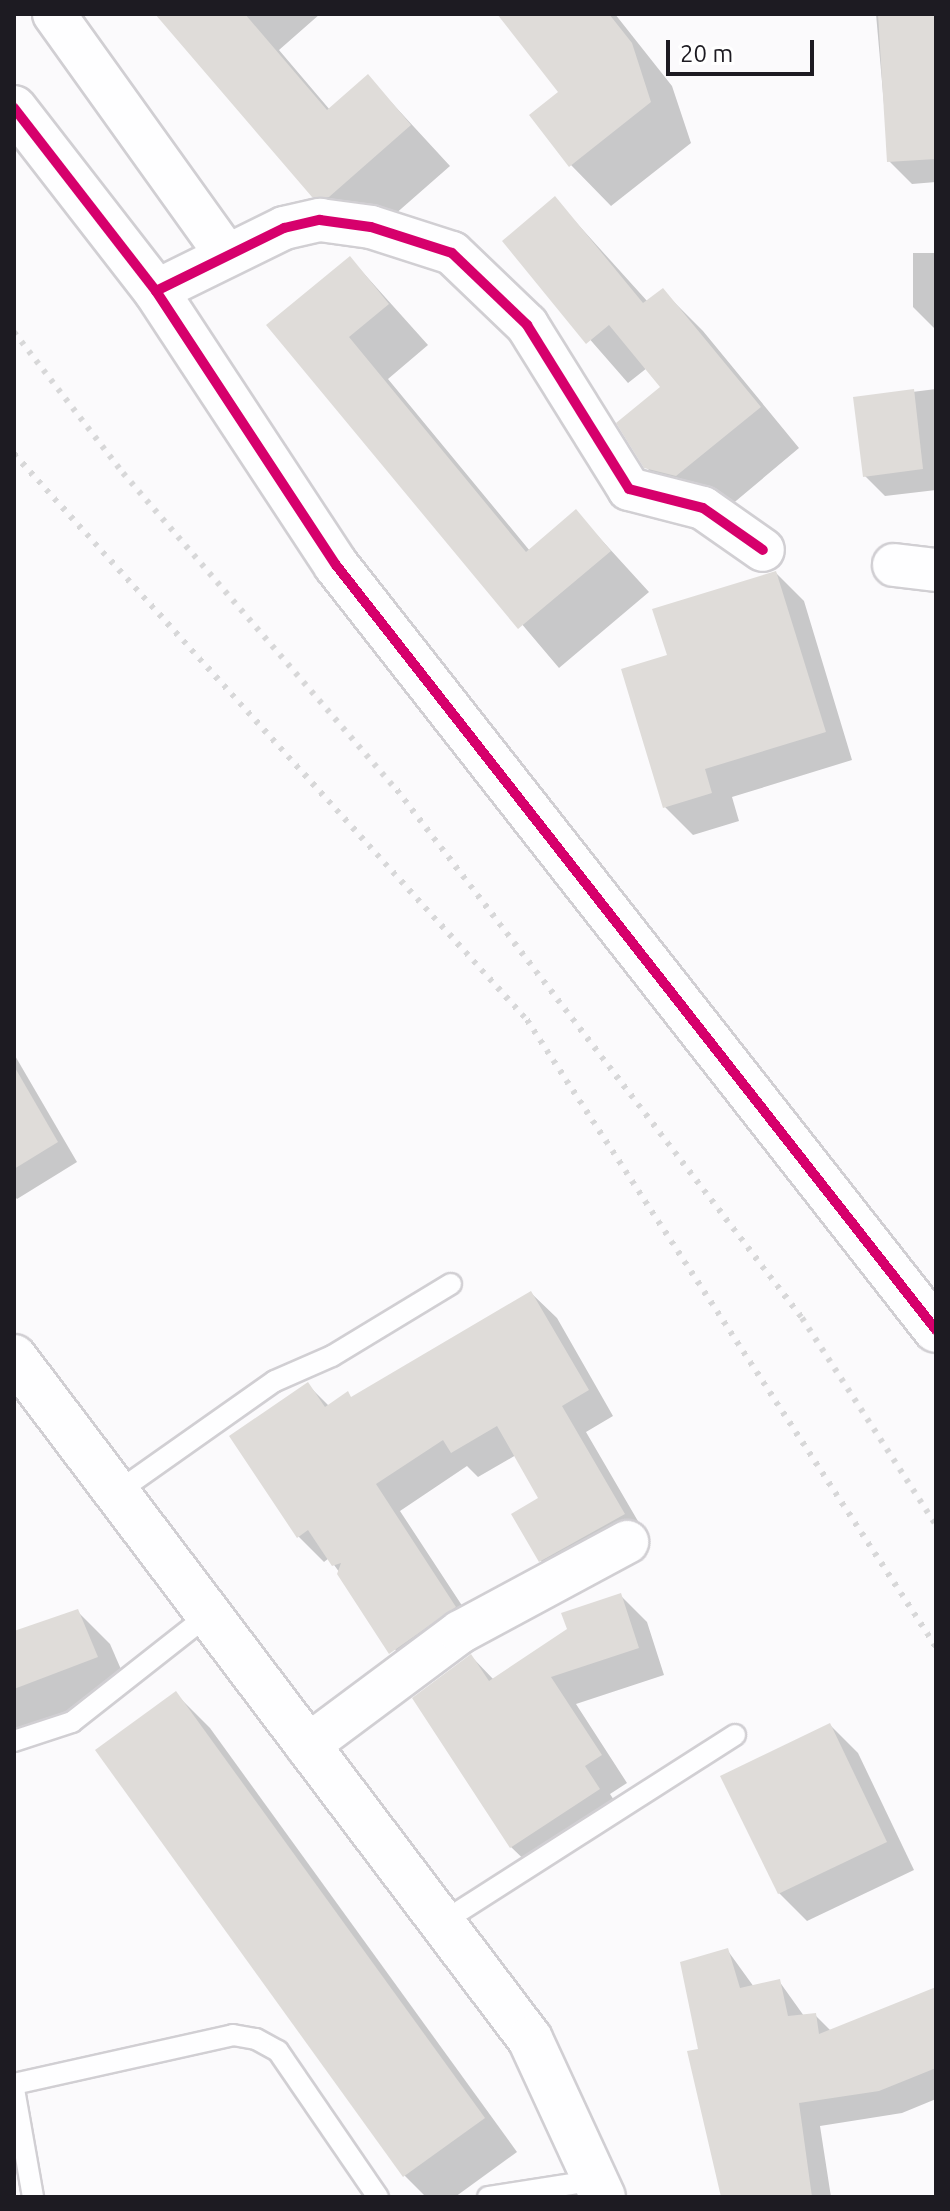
<!DOCTYPE html>
<style>
body{margin:0}
#map{position:relative;width:950px;height:2211px;overflow:hidden;background:#fbfafc;font-family:Ubuntu,sans-serif}
div>[style]{position:absolute}
.shadow>*{inset:0;background:#0003}
.building>*{inset:0;background:#dfdcd9}
.roads{filter:drop-shadow(2px 0 #d1cfd3) drop-shadow(-2px 0 #d1cfd3) drop-shadow(0 2px #d1cfd3) drop-shadow(0 -2px #d1cfd3)}
.lane>*{height:20px;margin:-10px;padding:0 10px;transform-origin:10px;border-radius:10px;background:#fefeff}
.street>*{height:42px;margin:-21px;padding:0 21px;transform-origin:21px;border-radius:21px;background:#fefeff}
.secondary>*{height:44px;margin:-22px;padding:0 22px;transform-origin:22px;border-radius:22px;background:#fefeff}
.primary>*{height:44px;margin:-22px;padding:0 22px;transform-origin:22px;border-radius:22px;background:#fefeff}
.rail>*{height:6px;margin-top:-3px;transform-origin:0;background:repeating-linear-gradient(90deg,#d7d7d8 0 4px,transparent 0 12px)}
.cycleway>*{height:10px;margin:-5px;padding:0 5px;transform-origin:5px;border-radius:5px;background:#d6006c}
span{translate:-50% -50%;white-space:nowrap;text-align:center;line-height:1.15;-webkit-text-stroke:8px #fff;paint-order:stroke}
.frame{position:absolute;inset:0;border:16px solid #1d1b22;pointer-events:none}
.scale{position:absolute;left:666px;top:40px;width:148px;height:36px;box-sizing:border-box;border:4px solid #1d1b22;border-top:0;padding-left:10px;font-size:24px;line-height:28px;white-space:nowrap;color:#1d1b22;-webkit-text-stroke:6px #fff;paint-order:stroke}
</style>
<div id="map">
<div class="shadow">
<div style="clip-path:polygon(157px 14px,320px 14px,279px 50px,330px 110px,368px 77px,450px 166px,369px 237px,354px 237px)"></div>
<div style="clip-path:polygon(532px 14px,615px 14px,672px 86px,691px 143px,611px 206px,571px 165px,561px 93px)"></div>
<div style="clip-path:polygon(876px 14px,936px 14px,936px 182px,912px 184px,889px 161px)"></div>
<div style="clip-path:polygon(555px 199px,648px 302px,662px 290px,703px 331px,799px 448px,718px 516px,687px 508px,646px 467px,663px 388px,647px 368px,628px 383px,504px 241px)"></div>
<div style="clip-path:polygon(913px 253px,936px 253px,936px 330px,913px 307px)"></div>
<div style="clip-path:polygon(350px 258px,428px 345px,388px 379px,530px 551px,576px 512px,649px 592px,559px 668px,269px 325px)"></div>
<div style="clip-path:polygon(936px 389px,936px 490px,885px 496px,865px 476px,856px 399px)"></div>
<div style="clip-path:polygon(776px 573px,804px 601px,852px 760px,732px 797px,739px 821px,693px 835px,665px 807px,670px 656px)"></div>
<div style="clip-path:polygon(14px 1054px,77px 1162px,17px 1199px,14px 1196px)"></div>
<div style="clip-path:polygon(531px 1293px,557px 1318px,613px 1416px,586px 1432px,649px 1540px,566px 1586px,541px 1561px,541px 1499px,516px 1455px,478px 1477px,467px 1466px,400px 1511px,480px 1633px,416px 1678px,329px 1558px,324px 1562px,298px 1536px,308px 1385px,329px 1406px,352px 1398px)"></div>
<div style="clip-path:polygon(620px 1595px,647px 1622px,664px 1675px,576px 1704px,627px 1783px,610px 1794px,625px 1817px,538px 1873px,511px 1847px,471px 1656px,494px 1680px)"></div>
<div style="clip-path:polygon(77px 1611px,110px 1644px,130px 1690px,14px 1735px,14px 1633px)"></div>
<div style="clip-path:polygon(176px 1694px,210px 1728px,517px 2152px,455px 2197px,426px 2197px,405px 2176px)"></div>
<div style="clip-path:polygon(830px 1725px,858px 1753px,914px 1870px,807px 1921px,779px 1893px)"></div>
<div style="clip-path:polygon(728px 1951px,754px 1987px,779px 1981px,804px 2016px,815px 2015px,831px 2031px,936px 1989px,936px 2099px,902px 2113px,820px 2126px,831px 2197px,723px 2197px,700px 2051px)"></div>
</div>
<div class="building">
<div style="clip-path:polygon(155px 14px,245px 14px,327px 110px,368px 74px,411px 125px,329px 197px,312px 197px)"></div>
<div style="clip-path:polygon(497px 14px,609px 14px,632px 43px,651px 102px,569px 167px,529px 115px,558px 92px)"></div>
<div style="clip-path:polygon(878px 14px,936px 14px,936px 159px,887px 162px)"></div>
<div style="clip-path:polygon(555px 196px,643px 303px,663px 288px,761px 407px,676px 476px,644px 468px,616px 423px,660px 387px,609px 325px,586px 344px,502px 241px)"></div>
<div style="clip-path:polygon(350px 256px,389px 304px,349px 337px,526px 552px,576px 509px,611px 551px,518px 629px,266px 325px)"></div>
<div style="clip-path:polygon(914px 389px,923px 469px,863px 477px,853px 397px)"></div>
<div style="clip-path:polygon(776px 571px,826px 732px,705px 769px,712px 793px,663px 808px,621px 669px,667px 655px,652px 609px)"></div>
<div style="clip-path:polygon(14px 1066px,58px 1142px,14px 1169px)"></div>
<div style="clip-path:polygon(531px 1291px,589px 1390px,562px 1406px,625px 1514px,539px 1562px,511px 1514px,538px 1498px,497px 1426px,451px 1453px,443px 1440px,376px 1484px,456px 1607px,389px 1654px,337px 1574px,341px 1563px,332px 1566px,308px 1530px,297px 1538px,229px 1436px,308px 1382px,325px 1407px,348px 1391px,351px 1397px)"></div>
<div style="clip-path:polygon(621px 1593px,639px 1648px,551px 1677px,602px 1755px,585px 1766px,600px 1789px,510px 1848px,412px 1698px,471px 1654px,489px 1681px,567px 1629px,561px 1613px)"></div>
<div style="clip-path:polygon(78px 1609px,98px 1657px,14px 1689px,14px 1631px)"></div>
<div style="clip-path:polygon(176px 1691px,485px 2118px,403px 2177px,95px 1750px)"></div>
<div style="clip-path:polygon(830px 1723px,887px 1842px,778px 1894px,720px 1776px)"></div>
<div style="clip-path:polygon(728px 1948px,740px 1988px,780px 1979px,788px 2016px,816px 2013px,819px 2034px,936px 1987px,936px 2068px,879px 2091px,799px 2103px,812px 2197px,721px 2197px,687px 2051px,698px 2049px,680px 1962px)"></div>
</div>
<div class="roads">
<div class="lane">
<div style="left:116px;top:1493px;width:194px;rotate:-35.2deg"></div>
<div style="left:275px;top:1381px;width:62px;rotate:-23.7deg"></div>
<div style="left:332px;top:1356px;width:139px;rotate:-31.2deg"></div>
<div style="left:14px;top:1741px;width:61px;rotate:-18.1deg"></div>
<div style="left:72px;top:1722px;width:173px;rotate:-38.2deg"></div>
<div style="left:441px;top:1923px;width:349px;rotate:-32.6deg"></div>
<div style="left:14px;top:2084px;width:224px;rotate:-12.6deg"></div>
<div style="left:233px;top:2035px;width:23px;rotate:10deg"></div>
<div style="left:256px;top:2039px;width:25px;rotate:29deg"></div>
<div style="left:278px;top:2051px;width:177px;rotate:55.6deg"></div>
<div style="left:14px;top:2089px;width:110px;rotate:80deg"></div>
<div style="left:488px;top:2197px;width:111px;rotate:-8.8deg"></div>
</div>
<div class="street">
<div style="left:54px;top:14px;width:297px;rotate:54.4deg"></div>
<div style="left:156px;top:291px;width:143px;rotate:-26.2deg"></div>
<div style="left:284px;top:228px;width:37px;rotate:-13deg"></div>
<div style="left:320px;top:220px;width:51px;rotate:7.8deg"></div>
<div style="left:371px;top:227px;width:85px;rotate:17.8deg"></div>
<div style="left:452px;top:253px;width:104px;rotate:43.8deg"></div>
<div style="left:527px;top:325px;width:193px;rotate:58.1deg"></div>
<div style="left:629px;top:489px;width:76px;rotate:14.4deg"></div>
<div style="left:703px;top:508px;width:73px;rotate:35deg"></div>
<div style="left:894px;top:565px;width:42px;rotate:6.8deg"></div>
<div style="left:307px;top:1746px;width:191px;rotate:-36.7deg"></div>
<div style="left:460px;top:1632px;width:190px;rotate:-28.3deg"></div>
</div>
<div class="secondary">
<div style="left:14px;top:108px;width:232px;rotate:52.2deg"></div>
<div style="left:156px;top:291px;width:328px;rotate:56.7deg"></div>
<div style="left:336px;top:565px;width:972px;rotate:51.89deg"></div>
</div>
<div class="primary">
<div style="left:14px;top:1357px;width:855px;rotate:52.89deg"></div>
<div style="left:530px;top:2039px;width:174px;rotate:65.2deg"></div>
</div>
</div>
<div class="rail">
<div style="left:14px;top:332px;width:178px;rotate:52.3deg"></div>
<div style="left:123px;top:473px;width:419px;rotate:49.2deg"></div>
<div style="left:397px;top:790px;width:665px;rotate:52.51deg"></div>
<div style="left:802px;top:1318px;width:247px;rotate:57.1deg"></div>
<div style="left:14px;top:454px;width:764px;rotate:47.81deg"></div>
<div style="left:527px;top:1020px;width:749px;rotate:56.88deg"></div>
</div>
<div class="cycleway">
<div style="left:14px;top:108px;width:232px;rotate:52.2deg"></div>
<div style="left:156px;top:291px;width:328px;rotate:56.7deg"></div>
<div style="left:336px;top:565px;width:972px;rotate:51.89deg"></div>
<div style="left:156px;top:291px;width:143px;rotate:-26.2deg"></div>
<div style="left:284px;top:228px;width:37px;rotate:-13deg"></div>
<div style="left:320px;top:220px;width:51px;rotate:7.8deg"></div>
<div style="left:371px;top:227px;width:85px;rotate:17.8deg"></div>
<div style="left:452px;top:253px;width:104px;rotate:43.8deg"></div>
<div style="left:527px;top:325px;width:193px;rotate:58.1deg"></div>
<div style="left:629px;top:489px;width:76px;rotate:14.4deg"></div>
<div style="left:703px;top:508px;width:73px;rotate:35deg"></div>
</div>
<div class="frame"></div>
<div class="scale">20 m</div>
</div>
